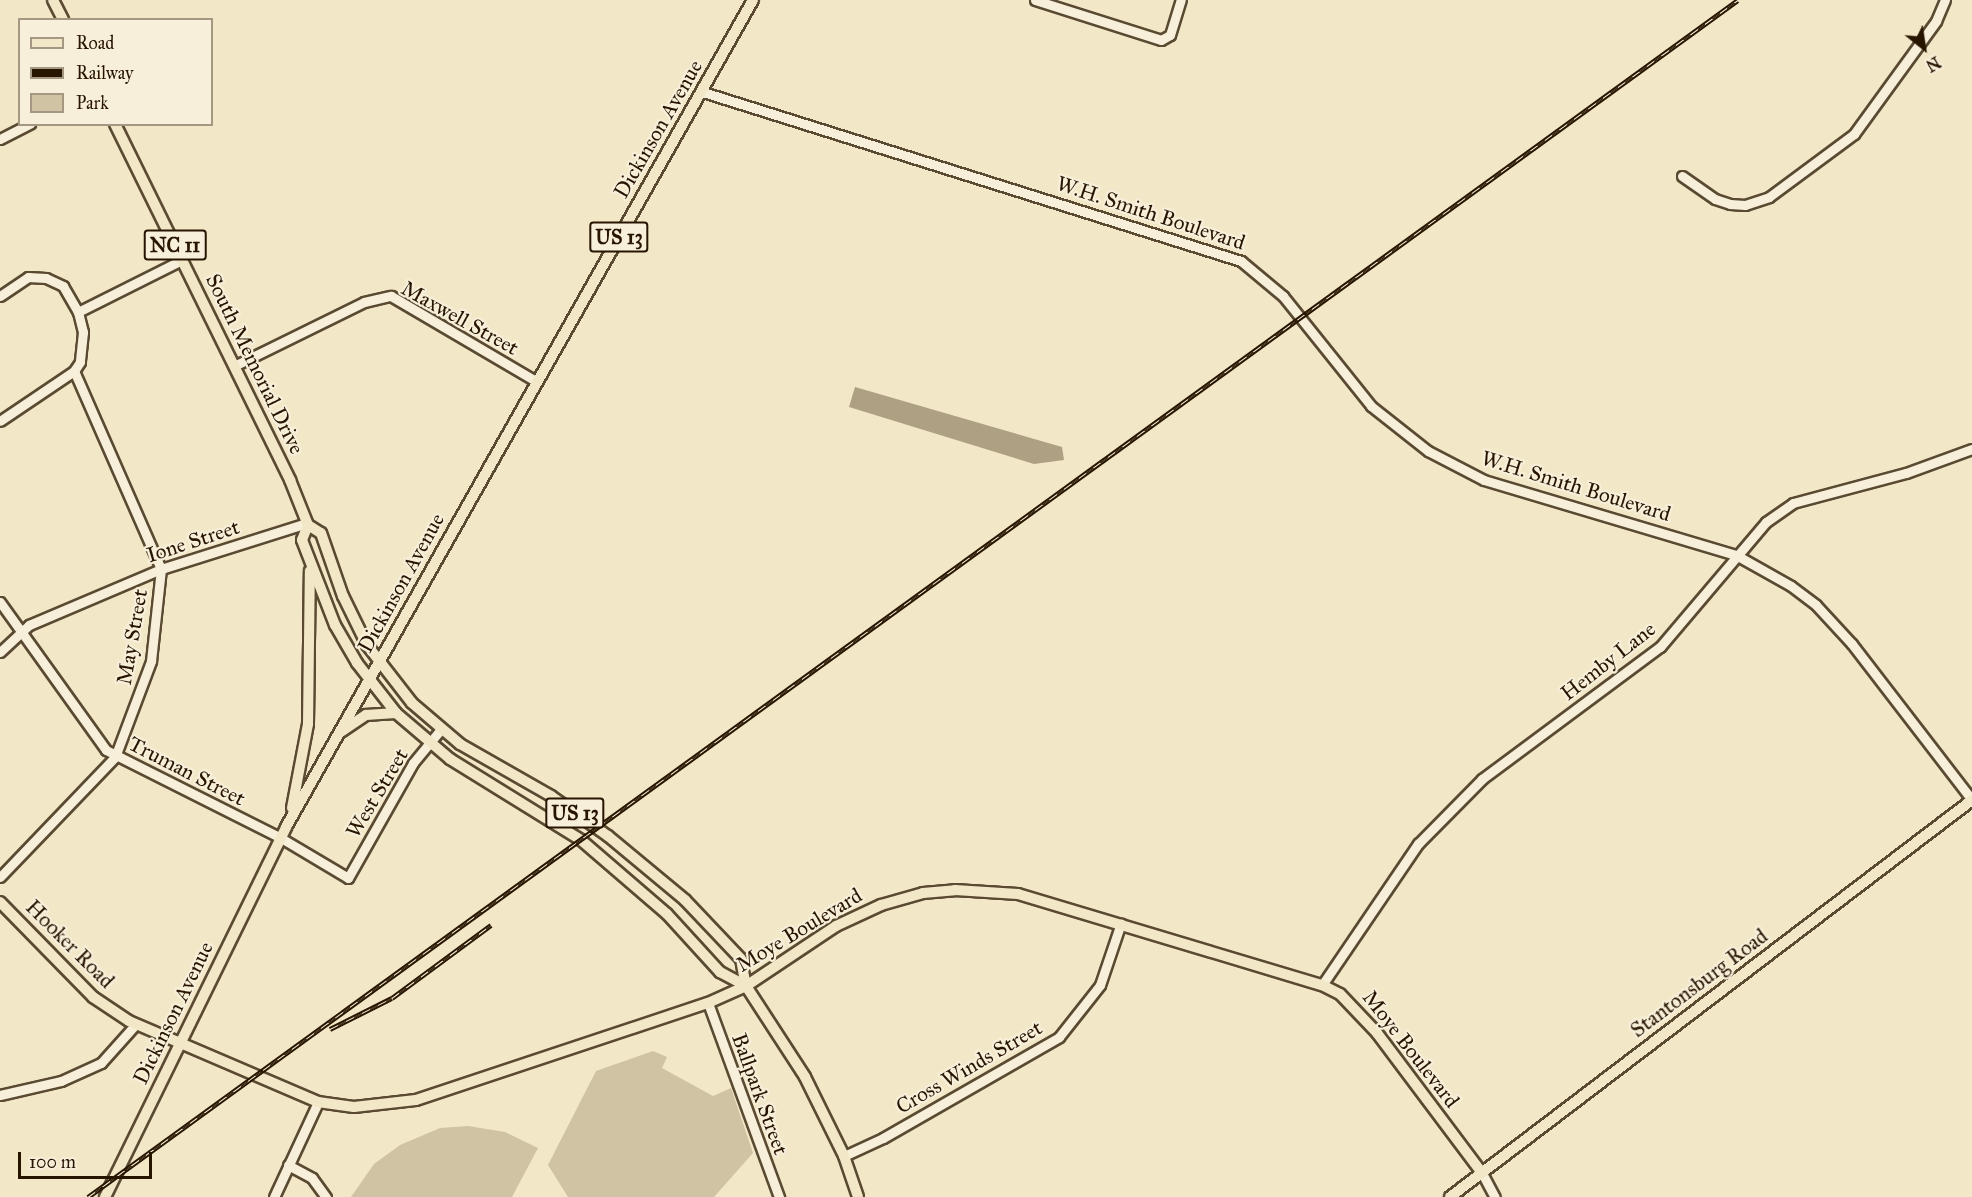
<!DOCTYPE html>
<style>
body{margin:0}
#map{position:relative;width:1972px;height:1197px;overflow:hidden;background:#f2e7c6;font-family:"IM FELL Great Primer",serif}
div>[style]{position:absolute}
.green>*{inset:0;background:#cfc3a4}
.water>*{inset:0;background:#ada083}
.roads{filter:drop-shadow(2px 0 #5a4a32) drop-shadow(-2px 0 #5a4a32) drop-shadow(0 2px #5a4a32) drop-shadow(0 -2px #5a4a32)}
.minor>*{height:9px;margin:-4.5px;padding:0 4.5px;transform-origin:4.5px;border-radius:4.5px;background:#f7efda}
.major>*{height:10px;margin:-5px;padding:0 5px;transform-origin:5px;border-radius:5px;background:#f2e7c6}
.rail>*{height:5px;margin-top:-2.5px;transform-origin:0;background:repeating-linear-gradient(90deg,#f7efda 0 9px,#271500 0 18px);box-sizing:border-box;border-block:2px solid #271500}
span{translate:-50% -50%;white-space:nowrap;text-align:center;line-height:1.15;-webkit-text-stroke:4.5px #f7efda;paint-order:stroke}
.shield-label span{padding:2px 4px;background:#f7efda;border:2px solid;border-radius:4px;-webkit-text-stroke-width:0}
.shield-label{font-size:20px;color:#271500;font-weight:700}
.street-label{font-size:21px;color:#271500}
.legend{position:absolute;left:18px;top:18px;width:195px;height:108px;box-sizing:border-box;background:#f7efda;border:2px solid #a49883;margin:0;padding:8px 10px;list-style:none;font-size:18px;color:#271500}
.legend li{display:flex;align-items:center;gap:12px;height:30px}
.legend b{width:30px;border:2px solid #a49883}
.north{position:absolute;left:1894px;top:18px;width:60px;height:60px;-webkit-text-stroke:4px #f7efda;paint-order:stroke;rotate:150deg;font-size:16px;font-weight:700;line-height:24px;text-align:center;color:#271500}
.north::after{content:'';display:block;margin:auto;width:21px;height:27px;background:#271500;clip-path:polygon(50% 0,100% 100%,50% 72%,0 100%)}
.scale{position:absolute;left:18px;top:1152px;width:134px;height:27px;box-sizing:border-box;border:3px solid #271500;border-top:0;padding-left:8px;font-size:18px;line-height:21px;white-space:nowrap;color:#271500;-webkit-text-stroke:4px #f7efda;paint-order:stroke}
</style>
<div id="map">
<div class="green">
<div style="clip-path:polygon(653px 1051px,667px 1057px,662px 1068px,713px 1096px,731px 1088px,753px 1153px,714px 1197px,568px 1197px,548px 1165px,596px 1071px)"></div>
<div style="clip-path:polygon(468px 1126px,505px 1132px,538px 1148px,512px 1197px,351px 1197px,374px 1164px,400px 1145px,440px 1128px)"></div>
</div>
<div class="water">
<div style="clip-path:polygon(855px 387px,1062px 447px,1064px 460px,1034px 464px,849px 407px)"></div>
</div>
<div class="roads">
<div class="minor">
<div style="left:1035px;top:0;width:132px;rotate:17.6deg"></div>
<div style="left:1161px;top:40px;width:10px;rotate:-29deg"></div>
<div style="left:1170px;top:35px;width:37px;rotate:-73deg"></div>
<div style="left:703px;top:92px;width:564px;rotate:17.44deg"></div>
<div style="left:1241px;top:261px;width:55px;rotate:39.8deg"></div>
<div style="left:1283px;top:296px;width:141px;rotate:51.3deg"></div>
<div style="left:1371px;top:406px;width:73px;rotate:38.3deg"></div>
<div style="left:1428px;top:451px;width:63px;rotate:27.4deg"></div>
<div style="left:1484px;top:480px;width:263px;rotate:16.6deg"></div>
<div style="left:1736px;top:555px;width:63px;rotate:29.4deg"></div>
<div style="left:1791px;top:586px;width:31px;rotate:37deg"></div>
<div style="left:1816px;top:605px;width:53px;rotate:47.3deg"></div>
<div style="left:1852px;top:644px;width:197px;rotate:52.4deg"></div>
<div style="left:0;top:139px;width:34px;rotate:-27deg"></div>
<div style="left:1682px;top:176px;width:40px;rotate:34.9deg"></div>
<div style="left:1715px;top:199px;width:16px;rotate:18deg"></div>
<div style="left:1730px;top:204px;width:15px;rotate:4deg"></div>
<div style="left:1745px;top:205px;width:25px;rotate:-18deg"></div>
<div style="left:1769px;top:197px;width:106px;rotate:-36.5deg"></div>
<div style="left:1854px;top:134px;width:140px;rotate:-54deg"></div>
<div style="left:1936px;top:21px;width:23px;rotate:-67deg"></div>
<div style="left:0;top:296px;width:34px;rotate:-34deg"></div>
<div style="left:28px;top:277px;width:18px;rotate:3deg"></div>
<div style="left:46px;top:278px;width:19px;rotate:25deg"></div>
<div style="left:63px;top:286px;width:30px;rotate:60deg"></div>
<div style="left:78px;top:312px;width:21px;rotate:76deg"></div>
<div style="left:83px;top:332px;width:30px;rotate:96deg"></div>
<div style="left:80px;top:362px;width:11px;rotate:124deg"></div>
<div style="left:74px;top:371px;width:89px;rotate:146deg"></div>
<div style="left:78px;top:312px;width:116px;rotate:-26.6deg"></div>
<div style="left:234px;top:366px;width:145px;rotate:-26.2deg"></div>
<div style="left:364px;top:302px;width:28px;rotate:-13deg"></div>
<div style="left:391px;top:296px;width:168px;rotate:30.4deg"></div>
<div style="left:0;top:602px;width:182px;rotate:54.4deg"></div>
<div style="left:106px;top:750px;width:196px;rotate:26.7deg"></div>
<div style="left:281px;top:838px;width:78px;rotate:30.8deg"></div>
<div style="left:348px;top:878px;width:132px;rotate:-60.5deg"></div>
<div style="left:413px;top:763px;width:44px;rotate:-50.5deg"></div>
<div style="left:0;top:652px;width:40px;rotate:-43deg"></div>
<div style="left:29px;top:625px;width:143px;rotate:-23deg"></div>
<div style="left:161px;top:569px;width:153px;rotate:-17.5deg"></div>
<div style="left:0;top:877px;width:166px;rotate:-46.2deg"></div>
<div style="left:115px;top:757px;width:103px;rotate:-69.4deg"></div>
<div style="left:151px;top:661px;width:93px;rotate:-83.8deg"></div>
<div style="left:161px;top:569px;width:216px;rotate:-113.7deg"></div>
<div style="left:1322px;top:985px;width:171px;rotate:-55.8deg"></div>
<div style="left:1418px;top:844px;width:91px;rotate:-45.4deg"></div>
<div style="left:1482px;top:779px;width:222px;rotate:-36.6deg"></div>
<div style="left:1660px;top:647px;width:164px;rotate:-49.7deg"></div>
<div style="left:1766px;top:522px;width:33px;rotate:-35deg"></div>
<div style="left:1793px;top:503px;width:117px;rotate:-14.9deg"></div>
<div style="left:1906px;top:473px;width:70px;rotate:-20deg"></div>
<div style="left:708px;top:1003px;width:207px;rotate:69.9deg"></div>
<div style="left:0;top:1095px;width:63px;rotate:-12.9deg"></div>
<div style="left:61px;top:1081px;width:44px;rotate:-24.2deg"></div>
<div style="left:101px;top:1063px;width:52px;rotate:-48.1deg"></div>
<div style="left:844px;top:1156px;width:43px;rotate:-24.8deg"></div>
<div style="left:883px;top:1138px;width:203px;rotate:-29.8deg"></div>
<div style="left:1059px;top:1037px;width:66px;rotate:-51.7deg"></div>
<div style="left:1100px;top:985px;width:65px;rotate:-71.3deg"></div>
<div style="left:288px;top:1165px;width:27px;rotate:28deg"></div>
<div style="left:312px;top:1178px;width:24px;rotate:54deg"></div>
<div style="left:1482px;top:1173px;width:27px;rotate:62deg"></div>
<div style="left:274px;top:1197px;width:105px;rotate:-65.1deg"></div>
</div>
<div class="major">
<div style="left:53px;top:0;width:22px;rotate:63deg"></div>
<div style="left:115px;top:124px;width:397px;rotate:63.8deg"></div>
<div style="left:290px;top:480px;width:48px;rotate:68.2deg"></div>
<div style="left:308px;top:525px;width:15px;rotate:32deg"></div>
<div style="left:321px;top:533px;width:67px;rotate:70.8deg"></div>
<div style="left:343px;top:596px;width:55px;rotate:63.9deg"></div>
<div style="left:367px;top:645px;width:73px;rotate:52.2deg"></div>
<div style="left:412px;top:703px;width:63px;rotate:40.5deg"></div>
<div style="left:460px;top:744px;width:105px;rotate:29.7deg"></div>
<div style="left:551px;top:796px;width:70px;rotate:35.1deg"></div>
<div style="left:608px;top:836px;width:100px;rotate:39.7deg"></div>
<div style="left:685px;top:900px;width:81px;rotate:46.5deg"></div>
<div style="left:741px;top:959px;width:27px;rotate:80deg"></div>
<div style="left:746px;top:986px;width:108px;rotate:57deg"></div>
<div style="left:805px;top:1077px;width:88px;rotate:63.7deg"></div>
<div style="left:844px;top:1156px;width:43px;rotate:71.1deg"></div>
<div style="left:308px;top:525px;width:16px;rotate:112deg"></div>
<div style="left:302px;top:540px;width:91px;rotate:68.8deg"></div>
<div style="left:335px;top:625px;width:44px;rotate:59.9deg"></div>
<div style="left:357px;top:663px;width:63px;rotate:52deg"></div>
<div style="left:396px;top:713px;width:71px;rotate:40.4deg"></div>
<div style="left:450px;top:759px;width:154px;rotate:31.7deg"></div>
<div style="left:581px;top:840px;width:113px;rotate:40.7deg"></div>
<div style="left:667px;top:914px;width:79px;rotate:47.6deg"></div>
<div style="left:720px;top:972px;width:30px;rotate:28deg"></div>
<div style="left:342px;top:731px;width:29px;rotate:-34deg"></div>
<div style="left:366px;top:715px;width:30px;rotate:-4deg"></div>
<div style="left:292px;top:808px;width:86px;rotate:-79.2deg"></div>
<div style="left:308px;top:724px;width:153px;rotate:-89.3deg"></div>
<div style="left:0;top:902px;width:133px;rotate:45.6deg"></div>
<div style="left:93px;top:997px;width:43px;rotate:33.7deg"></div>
<div style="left:129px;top:1021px;width:206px;rotate:23.2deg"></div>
<div style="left:318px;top:1102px;width:36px;rotate:8deg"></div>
<div style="left:354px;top:1107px;width:62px;rotate:-6.4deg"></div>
<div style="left:416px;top:1100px;width:308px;rotate:-18.4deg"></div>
<div style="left:708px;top:1003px;width:42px;rotate:-24.1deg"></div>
<div style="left:746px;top:986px;width:108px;rotate:-33.7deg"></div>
<div style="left:836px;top:926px;width:50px;rotate:-25deg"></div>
<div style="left:881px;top:905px;width:44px;rotate:-15.9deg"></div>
<div style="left:923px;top:893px;width:32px;rotate:-5deg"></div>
<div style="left:955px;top:890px;width:63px;rotate:3.6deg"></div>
<div style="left:1018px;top:894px;width:317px;rotate:16.7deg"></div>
<div style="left:1322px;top:985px;width:20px;rotate:27deg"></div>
<div style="left:1340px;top:994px;width:54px;rotate:46.5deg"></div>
<div style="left:1377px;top:1033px;width:175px;rotate:53.1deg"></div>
<div style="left:105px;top:1197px;width:412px;rotate:-63.9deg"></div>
<div style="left:286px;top:827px;width:950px;rotate:-60.55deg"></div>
<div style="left:1450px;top:1197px;width:656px;rotate:-37.25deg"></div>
</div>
</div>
<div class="rail">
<div style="left:330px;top:1029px;width:69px;rotate:-26.6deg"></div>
<div style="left:392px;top:998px;width:123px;rotate:-36.4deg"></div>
<div style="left:88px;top:1197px;width:2038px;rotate:-35.96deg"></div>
</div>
<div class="shield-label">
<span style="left:619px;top:237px">US 13</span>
<span style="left:175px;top:245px">NC 11</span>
<span style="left:575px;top:813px">US 13</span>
</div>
<div class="street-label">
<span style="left:658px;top:129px;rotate:-60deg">Dickinson Avenue</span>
<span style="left:1151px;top:213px;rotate:18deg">W.H. Smith Boulevard</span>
<span style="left:460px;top:318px;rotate:29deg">Maxwell Street</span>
<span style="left:255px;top:364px;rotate:64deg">South Memorial Drive</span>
<span style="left:1576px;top:486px;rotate:17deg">W.H. Smith Boulevard</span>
<span style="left:193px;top:541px;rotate:-18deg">Ione Street</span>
<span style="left:401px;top:583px;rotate:-61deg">Dickinson Avenue</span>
<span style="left:132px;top:637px;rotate:-80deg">May Street</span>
<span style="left:1608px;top:661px;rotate:-38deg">Hemby Lane</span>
<span style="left:187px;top:771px;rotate:27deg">Truman Street</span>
<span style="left:377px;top:793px;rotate:-59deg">West Street</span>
<span style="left:799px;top:930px;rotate:-31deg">Moye Boulevard</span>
<span style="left:70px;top:944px;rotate:45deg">Hooker Road</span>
<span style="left:1699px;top:983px;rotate:-37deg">Stantonsburg Road</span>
<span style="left:173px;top:1013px;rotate:-64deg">Dickinson Avenue</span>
<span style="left:1411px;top:1049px;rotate:52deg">Moye Boulevard</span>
<span style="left:969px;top:1067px;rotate:-30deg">Cross Winds Street</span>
<span style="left:760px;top:1094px;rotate:70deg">Ballpark Street</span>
</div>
<ul class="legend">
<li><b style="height:8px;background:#f2e7c6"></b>Road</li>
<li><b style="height:8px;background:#271500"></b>Railway</li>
<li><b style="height:16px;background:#cfc3a4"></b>Park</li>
</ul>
<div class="north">N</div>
<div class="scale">100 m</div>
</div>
